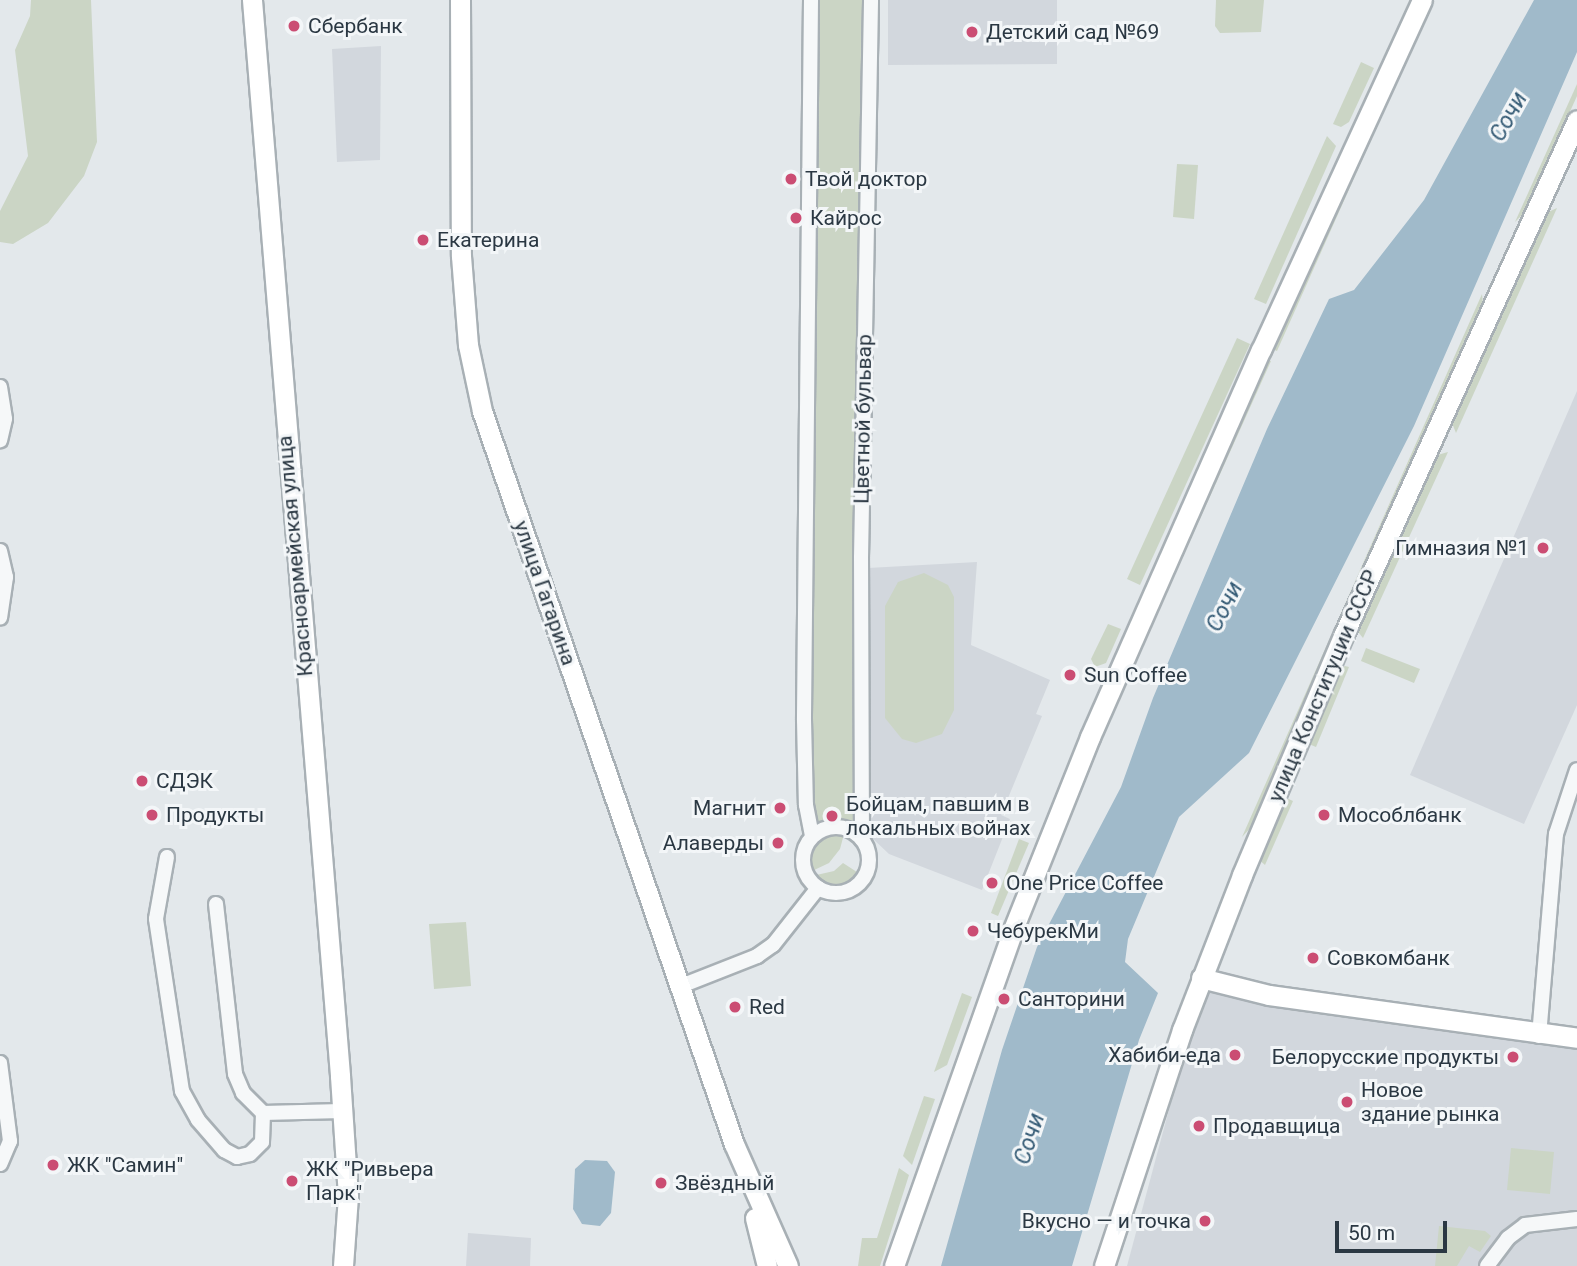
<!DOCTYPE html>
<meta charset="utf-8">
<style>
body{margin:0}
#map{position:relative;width:1577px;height:1266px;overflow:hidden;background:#e3e8eb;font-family:Roboto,sans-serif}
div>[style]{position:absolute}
.built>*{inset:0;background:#d2d7dd}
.green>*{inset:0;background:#cbd5c5}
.water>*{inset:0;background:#a0baca}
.roads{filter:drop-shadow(2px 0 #a8b0b5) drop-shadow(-2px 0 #a8b0b5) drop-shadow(0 2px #a8b0b5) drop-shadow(0 -2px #a8b0b5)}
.street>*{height:14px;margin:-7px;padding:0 7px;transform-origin:7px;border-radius:7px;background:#f6f8f9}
.street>.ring{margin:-7px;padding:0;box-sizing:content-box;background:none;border:14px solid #f6f8f9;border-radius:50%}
.secondary>*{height:19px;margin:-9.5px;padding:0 9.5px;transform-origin:9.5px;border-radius:9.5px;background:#fff}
.dots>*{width:19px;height:19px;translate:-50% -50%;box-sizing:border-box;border:4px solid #f3f6f8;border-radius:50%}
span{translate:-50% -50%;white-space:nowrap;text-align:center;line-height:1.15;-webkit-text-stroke:6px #f3f6f8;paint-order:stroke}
.poi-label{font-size:21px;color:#2b3843}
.left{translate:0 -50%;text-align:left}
.right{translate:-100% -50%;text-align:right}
.street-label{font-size:21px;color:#2b3843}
.water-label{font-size:23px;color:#365c76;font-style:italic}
.scale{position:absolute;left:1335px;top:1221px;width:112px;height:32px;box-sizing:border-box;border:4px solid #2b3843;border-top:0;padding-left:9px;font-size:21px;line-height:24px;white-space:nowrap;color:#2b3843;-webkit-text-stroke:5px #f3f6f8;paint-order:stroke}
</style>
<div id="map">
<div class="built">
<div style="clip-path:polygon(888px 0,1057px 0,1057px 64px,888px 65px)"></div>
<div style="clip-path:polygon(381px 46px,380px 160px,337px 162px,332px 49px)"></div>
<div style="clip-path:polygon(1577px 391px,1577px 705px,1524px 824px,1410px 775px)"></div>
<div style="clip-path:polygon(977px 562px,971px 645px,1050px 680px,1036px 714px,1042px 716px,1001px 815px,1010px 819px,982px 890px,889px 854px,868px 834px,868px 568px)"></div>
<div style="clip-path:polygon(1207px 985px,1577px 1043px,1577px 1266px,1127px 1266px,1200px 994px)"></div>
<div style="clip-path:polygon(468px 1233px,531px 1238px,530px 1266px,466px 1266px)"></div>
</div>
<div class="green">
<div style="clip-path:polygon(31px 0,91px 0,97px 142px,84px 176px,48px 223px,13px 244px,0 242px,0 211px,28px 156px,15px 50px,30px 16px)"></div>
<div style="clip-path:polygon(811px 0,871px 0,862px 839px,837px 826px,812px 836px,809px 825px)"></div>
<div style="clip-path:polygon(1216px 0,1264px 0,1261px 32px,1220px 33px,1215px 26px)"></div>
<div style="clip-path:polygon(1361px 62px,1374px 68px,1349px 122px,1341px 127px,1333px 124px)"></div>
<div style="clip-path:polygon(1391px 82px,1396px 84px,1277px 351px,1272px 349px)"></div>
<div style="clip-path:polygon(1577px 84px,1577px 96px,1524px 213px,1515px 222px)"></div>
<div style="clip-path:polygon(1327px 136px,1336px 146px,1266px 304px,1254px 299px)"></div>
<div style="clip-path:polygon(1177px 164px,1198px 165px,1194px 219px,1173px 217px)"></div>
<div style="clip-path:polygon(1557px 208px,1456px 433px,1450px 418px,1544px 214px)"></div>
<div style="clip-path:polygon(1482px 294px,1483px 304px,1364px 564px,1254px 824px,1242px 837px)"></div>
<div style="clip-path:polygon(1237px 338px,1250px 344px,1140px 585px,1127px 579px)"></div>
<div style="clip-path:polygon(1267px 360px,1271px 361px,1099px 743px,1049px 869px,1071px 798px)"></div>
<div style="clip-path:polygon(1448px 452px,1363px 638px,1354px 627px,1434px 456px)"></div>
<div style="clip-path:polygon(924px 573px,948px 585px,954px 597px,954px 710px,942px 734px,916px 743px,902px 739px,885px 718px,885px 606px,898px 582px)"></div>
<div style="clip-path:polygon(1108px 624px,1121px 629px,1106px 663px,1095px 667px,1091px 659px)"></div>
<div style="clip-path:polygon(1366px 648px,1420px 669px,1414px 683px,1361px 661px)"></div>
<div style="clip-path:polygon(1345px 666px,1349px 667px,1316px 747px,1304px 742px,1336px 669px)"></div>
<div style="clip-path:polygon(1280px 795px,1293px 801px,1265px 865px,1257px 858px)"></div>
<div style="clip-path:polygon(830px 832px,844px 834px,840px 849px,829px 863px,810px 872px,810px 848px)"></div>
<div style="clip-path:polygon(1019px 839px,1029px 843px,998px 916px,991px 913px)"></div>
<div style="clip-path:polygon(843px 863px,860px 874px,847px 886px,828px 887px,812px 876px,834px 871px)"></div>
<div style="clip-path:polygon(466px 922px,471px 986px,434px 989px,429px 924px)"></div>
<div style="clip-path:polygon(962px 993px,972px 997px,947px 1065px,934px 1072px)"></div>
<div style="clip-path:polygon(924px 1096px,935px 1099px,912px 1165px,903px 1156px)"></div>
<div style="clip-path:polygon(1511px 1148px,1554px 1152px,1550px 1194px,1507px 1190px)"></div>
<div style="clip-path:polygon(899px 1168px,909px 1175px,880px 1266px,858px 1266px,862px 1238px,877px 1238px)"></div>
<div style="clip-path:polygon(1439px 1226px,1485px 1231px,1491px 1236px,1480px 1252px,1469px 1246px,1457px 1266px,1435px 1266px)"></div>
</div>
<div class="water">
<div style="clip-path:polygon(1534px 0,1577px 0,1577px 52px,1414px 426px,1249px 753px,1179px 817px,1128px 939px,1125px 962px,1158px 993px,1139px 1040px,1072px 1266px,941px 1266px,1002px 1050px,1037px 947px,1121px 787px,1153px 698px,1267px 429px,1329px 299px,1354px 290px,1424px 200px)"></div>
<div style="clip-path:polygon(585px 1160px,607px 1161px,615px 1172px,611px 1213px,600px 1226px,582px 1224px,573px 1209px,575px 1169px)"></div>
</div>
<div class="roads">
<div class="street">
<div style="left:811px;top:0;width:720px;rotate:90.56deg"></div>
<div style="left:804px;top:720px;width:85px;rotate:88.7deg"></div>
<div style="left:806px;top:805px;width:32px;rotate:79deg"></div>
<div style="left:0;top:387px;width:32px;rotate:81deg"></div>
<div style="left:5px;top:419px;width:22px;rotate:103deg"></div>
<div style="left:0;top:551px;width:27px;rotate:77deg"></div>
<div style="left:6px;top:577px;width:41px;rotate:98.3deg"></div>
<div class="ring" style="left:803px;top:827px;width:52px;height:52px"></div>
<div style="left:862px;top:839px;width:281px;rotate:-90.2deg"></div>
<div style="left:861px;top:558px;width:558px;rotate:-88.97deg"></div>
<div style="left:167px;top:857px;width:63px;rotate:100.1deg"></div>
<div style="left:156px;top:919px;width:174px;rotate:81.4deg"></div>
<div style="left:182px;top:1091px;width:33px;rotate:61deg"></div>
<div style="left:198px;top:1120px;width:40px;rotate:49deg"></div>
<div style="left:224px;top:1150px;width:15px;rotate:28deg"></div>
<div style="left:237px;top:1157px;width:13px;rotate:-13deg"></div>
<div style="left:250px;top:1154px;width:17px;rotate:-45deg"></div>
<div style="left:262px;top:1142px;width:29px;rotate:-88deg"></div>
<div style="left:216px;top:904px;width:171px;rotate:83.6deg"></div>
<div style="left:235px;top:1074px;width:21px;rotate:67deg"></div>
<div style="left:243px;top:1093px;width:28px;rotate:45deg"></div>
<div style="left:263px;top:1113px;width:79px;rotate:-1.5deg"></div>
<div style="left:681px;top:986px;width:82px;rotate:-21.5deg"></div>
<div style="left:757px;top:956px;width:19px;rotate:-35deg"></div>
<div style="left:773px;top:945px;width:73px;rotate:-51.7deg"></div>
<div style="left:1539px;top:1036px;width:203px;rotate:-85.2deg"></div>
<div style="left:1556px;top:834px;width:67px;rotate:-71.8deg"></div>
<div style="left:0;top:1063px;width:79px;rotate:82.7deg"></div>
<div style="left:10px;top:1141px;width:25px;rotate:113deg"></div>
<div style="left:1487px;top:1266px;width:35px;rotate:-53deg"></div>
<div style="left:1508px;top:1238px;width:21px;rotate:-37deg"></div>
<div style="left:1525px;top:1225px;width:52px;rotate:-6.6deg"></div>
</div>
<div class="secondary">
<div style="left:252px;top:0;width:1080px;rotate:85.32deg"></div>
<div style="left:340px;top:1076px;width:120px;rotate:86.2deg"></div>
<div style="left:348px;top:1196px;width:70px;rotate:94.1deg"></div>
<div style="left:460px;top:0;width:256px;rotate:89.8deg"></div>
<div style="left:461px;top:256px;width:89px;rotate:85.5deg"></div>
<div style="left:468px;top:345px;width:67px;rotate:78deg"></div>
<div style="left:482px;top:411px;width:775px;rotate:71.03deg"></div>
<div style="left:734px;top:1144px;width:133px;rotate:66.1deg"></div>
<div style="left:1201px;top:978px;width:70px;rotate:14deg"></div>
<div style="left:1269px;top:995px;width:311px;rotate:7.9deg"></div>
<div style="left:755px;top:1218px;width:49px;rotate:76deg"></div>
<div style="left:894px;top:1266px;width:354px;rotate:-70.5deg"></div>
<div style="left:1012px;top:932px;width:210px;rotate:-68.2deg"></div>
<div style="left:1090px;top:737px;width:423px;rotate:-66.2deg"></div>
<div style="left:1261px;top:350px;width:385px;rotate:-65.3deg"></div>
<div style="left:1104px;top:1266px;width:249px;rotate:-71.7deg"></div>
<div style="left:1182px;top:1030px;width:166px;rotate:-68.8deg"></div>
<div style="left:1242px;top:875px;width:262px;rotate:-67.1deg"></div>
<div style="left:1344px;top:634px;width:564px;rotate:-65.61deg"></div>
</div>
</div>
<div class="dots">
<div style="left:294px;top:26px;background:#cb4d73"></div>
<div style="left:972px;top:32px;background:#cb4d73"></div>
<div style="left:791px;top:179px;background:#cb4d73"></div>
<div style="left:796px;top:218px;background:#cb4d73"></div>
<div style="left:423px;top:240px;background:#cb4d73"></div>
<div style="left:1543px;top:548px;background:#cb4d73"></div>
<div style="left:1070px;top:675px;background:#cb4d73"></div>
<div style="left:142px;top:781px;background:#cb4d73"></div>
<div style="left:780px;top:808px;background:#cb4d73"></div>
<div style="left:152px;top:815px;background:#cb4d73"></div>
<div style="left:1324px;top:815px;background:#cb4d73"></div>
<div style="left:832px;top:816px;background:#cb4d73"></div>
<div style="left:778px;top:843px;background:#cb4d73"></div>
<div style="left:992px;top:883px;background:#cb4d73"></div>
<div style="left:973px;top:931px;background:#cb4d73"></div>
<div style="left:1313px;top:958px;background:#cb4d73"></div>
<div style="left:1004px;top:999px;background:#cb4d73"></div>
<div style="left:735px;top:1007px;background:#cb4d73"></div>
<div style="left:1235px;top:1055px;background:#cb4d73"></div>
<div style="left:1513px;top:1057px;background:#cb4d73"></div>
<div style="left:1347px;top:1102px;background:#cb4d73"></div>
<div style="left:1199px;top:1126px;background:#cb4d73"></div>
<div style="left:53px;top:1165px;background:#cb4d73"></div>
<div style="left:292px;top:1181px;background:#cb4d73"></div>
<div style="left:661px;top:1183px;background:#cb4d73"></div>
<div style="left:1205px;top:1221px;background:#cb4d73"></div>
</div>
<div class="poi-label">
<span class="left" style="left:308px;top:26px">Сбербанк</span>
<span class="left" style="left:986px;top:32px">Детский сад №69</span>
<span class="left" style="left:805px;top:179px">Твой доктор</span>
<span class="left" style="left:810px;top:218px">Кайрос</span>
<span class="left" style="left:437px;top:240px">Екатерина</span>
<span class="right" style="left:1529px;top:548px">Гимназия №1</span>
<span class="left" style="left:1084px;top:675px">Sun Coffee</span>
<span class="left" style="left:156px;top:781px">СДЭК</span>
<span class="left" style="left:846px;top:816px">Бойцам, павшим в<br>локальных войнах</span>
<span class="right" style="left:766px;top:808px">Магнит</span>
<span class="left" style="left:166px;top:815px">Продукты</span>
<span class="left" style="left:1338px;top:815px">Мособлбанк</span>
<span class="right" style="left:764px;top:843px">Алаверды</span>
<span class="left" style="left:1006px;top:883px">One Price Coffee</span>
<span class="left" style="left:987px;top:931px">ЧебурекМи</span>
<span class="left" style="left:1327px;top:958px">Совкомбанк</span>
<span class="left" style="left:1018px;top:999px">Санторини</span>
<span class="left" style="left:749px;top:1007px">Red</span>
<span class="right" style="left:1221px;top:1055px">Хабиби-еда</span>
<span class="right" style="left:1499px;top:1057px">Белорусские продукты</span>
<span class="left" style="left:1361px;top:1102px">Новое<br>здание рынка</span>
<span class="left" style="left:1213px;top:1126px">Продавщица</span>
<span class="left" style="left:67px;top:1165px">ЖК "Самин"</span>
<span class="left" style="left:306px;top:1181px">ЖК "Ривьера<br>Парк"</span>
<span class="left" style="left:675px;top:1183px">Звёздный</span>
<span class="right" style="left:1191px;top:1221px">Вкусно — и точка</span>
</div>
<div class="street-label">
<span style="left:863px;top:419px;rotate:-89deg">Цветной бульвар</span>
<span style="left:295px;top:556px;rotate:-95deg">Красноармейская улица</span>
<span style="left:545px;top:593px;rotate:71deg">улица Гагарина</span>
<span style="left:1323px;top:686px;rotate:-67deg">улица Конституции СССР</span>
</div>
<div class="water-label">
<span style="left:1509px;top:117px;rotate:-61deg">Сочи</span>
<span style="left:1225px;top:607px;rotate:-63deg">Сочи</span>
<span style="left:1030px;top:1139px;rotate:-72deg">Сочи</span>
</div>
<div class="scale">50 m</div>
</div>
